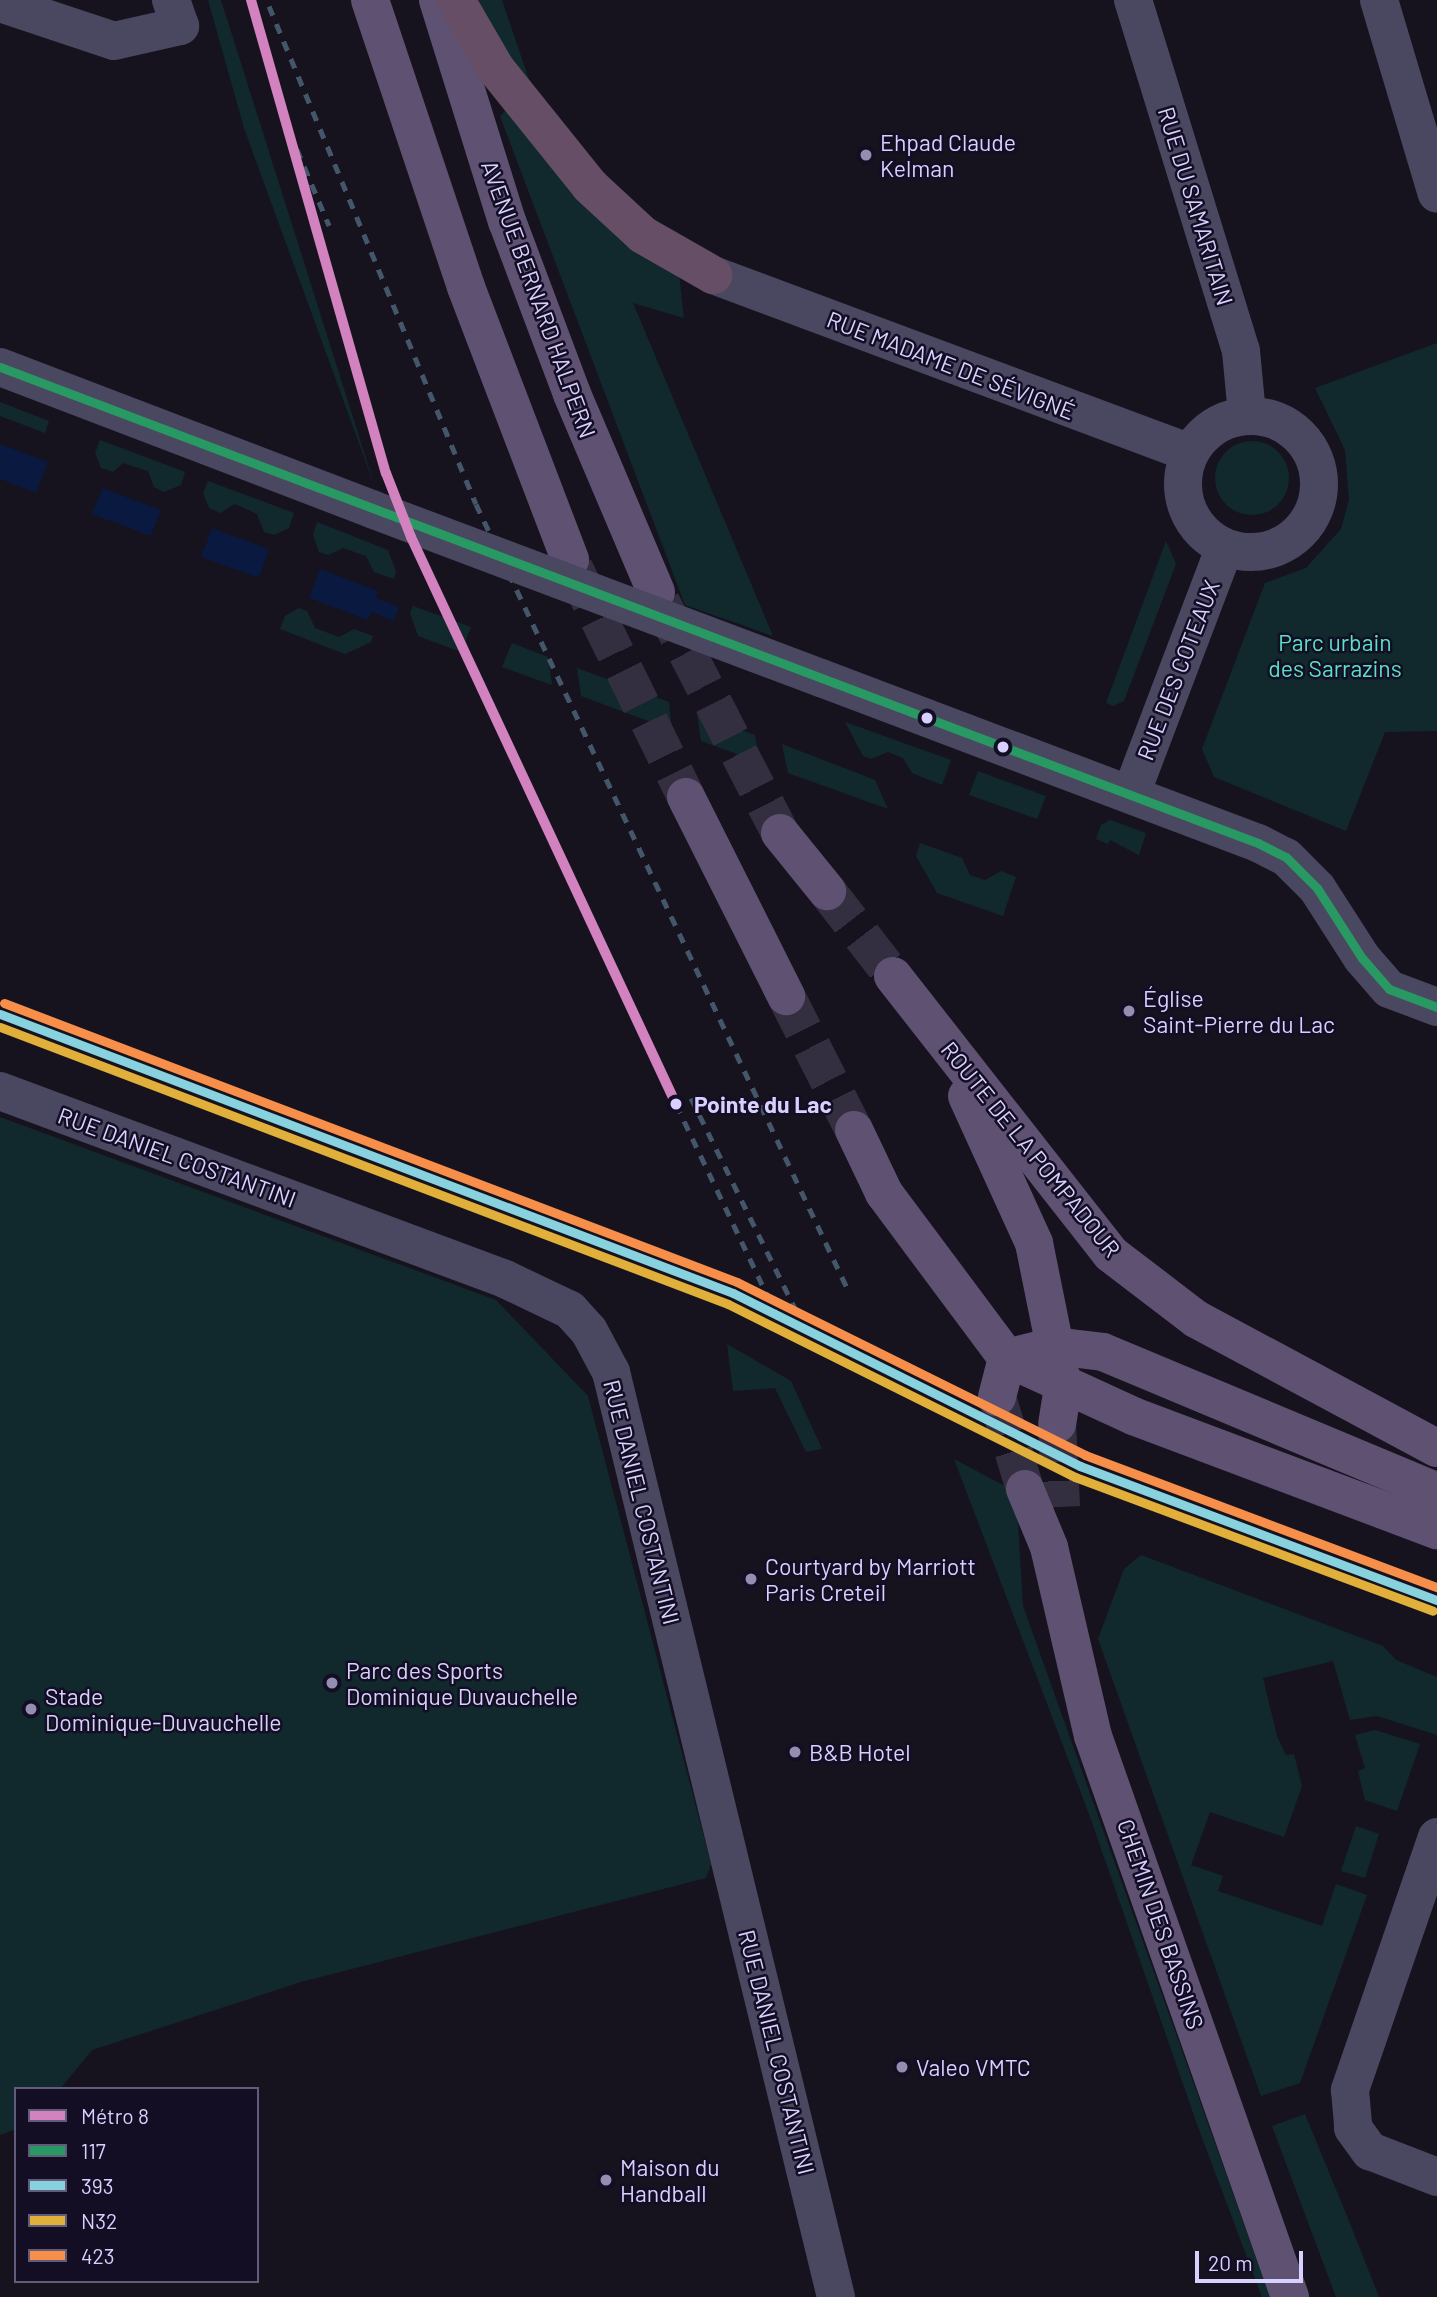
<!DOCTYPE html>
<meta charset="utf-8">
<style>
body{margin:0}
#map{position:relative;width:1437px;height:2297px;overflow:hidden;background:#16131f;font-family:Barlow,sans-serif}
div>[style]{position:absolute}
.green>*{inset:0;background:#11292c}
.round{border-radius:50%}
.water>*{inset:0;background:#0a193f}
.major-tunnel>*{height:38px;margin-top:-19px;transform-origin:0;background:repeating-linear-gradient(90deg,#332f41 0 38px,transparent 0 57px)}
.minor>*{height:38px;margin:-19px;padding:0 19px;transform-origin:19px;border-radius:19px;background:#4a4760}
.minor>.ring{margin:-19px;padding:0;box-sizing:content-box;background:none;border:38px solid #4a4760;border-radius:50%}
.major>*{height:38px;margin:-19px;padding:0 19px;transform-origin:19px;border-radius:19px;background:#5f5171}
.highway>*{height:38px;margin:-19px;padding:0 19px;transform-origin:19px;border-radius:19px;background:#654e66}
.rail>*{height:5px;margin-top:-2.5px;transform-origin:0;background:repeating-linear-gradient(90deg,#43566a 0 10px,transparent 0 19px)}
.minor-bridge>*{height:38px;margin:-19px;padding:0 19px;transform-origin:19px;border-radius:19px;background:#4a4760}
.bus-1>*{height:9px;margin:-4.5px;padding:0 4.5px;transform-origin:4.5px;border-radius:4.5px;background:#299964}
.bus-2>*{height:9px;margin:-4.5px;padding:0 4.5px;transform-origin:4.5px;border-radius:4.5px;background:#87d2de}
.bus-3>*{height:9px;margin:-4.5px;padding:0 4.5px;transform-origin:4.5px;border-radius:4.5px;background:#e0b03a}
.bus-4>*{height:9px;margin:-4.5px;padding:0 4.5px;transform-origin:4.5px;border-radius:4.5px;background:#f78f4b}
.metro-1>*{height:10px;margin:-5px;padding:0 5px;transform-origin:5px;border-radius:5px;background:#d282be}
.dots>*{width:19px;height:19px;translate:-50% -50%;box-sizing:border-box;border:4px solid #130e24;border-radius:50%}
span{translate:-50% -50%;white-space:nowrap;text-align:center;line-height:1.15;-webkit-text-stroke:5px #130e24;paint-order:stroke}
.poi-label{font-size:23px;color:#d8d0ff}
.left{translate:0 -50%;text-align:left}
.street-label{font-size:23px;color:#d8d0ff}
.park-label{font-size:23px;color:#59e2c8}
.stop-label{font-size:23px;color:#d8d0ff;font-weight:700}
.legend{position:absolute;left:14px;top:2087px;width:245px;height:196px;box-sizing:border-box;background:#130e24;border:2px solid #625c7c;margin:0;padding:9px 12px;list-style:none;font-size:21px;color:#d8d0ff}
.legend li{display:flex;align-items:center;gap:14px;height:35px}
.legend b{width:35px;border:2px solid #625c7c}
.scale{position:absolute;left:1195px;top:2251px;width:108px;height:32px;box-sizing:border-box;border:4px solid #d8d0ff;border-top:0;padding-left:9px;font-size:21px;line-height:24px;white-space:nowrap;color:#d8d0ff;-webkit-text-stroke:5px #130e24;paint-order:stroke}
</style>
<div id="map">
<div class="green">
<div style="clip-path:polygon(208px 0,221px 0,375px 487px,244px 128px)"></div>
<div style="clip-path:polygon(477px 0,502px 0,534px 94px,505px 49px)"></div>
<div style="clip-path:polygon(509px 107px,678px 266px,684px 318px,633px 303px,773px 636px,685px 605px,500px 116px)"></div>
<div style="clip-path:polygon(1437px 343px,1437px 731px,1385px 732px,1346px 831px,1214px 777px,1202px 749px,1265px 583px,1306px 568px,1341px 529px,1349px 500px,1345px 450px,1315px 388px)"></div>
<div style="clip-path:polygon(0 402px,49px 421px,45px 433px,0 416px)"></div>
<div style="clip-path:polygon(100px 440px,185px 472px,181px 485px,164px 492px,154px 487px,148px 471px,123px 463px,113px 472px,101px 468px,95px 453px)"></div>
<div class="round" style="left:1215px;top:441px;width:74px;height:74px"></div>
<div style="clip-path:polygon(208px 481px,294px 513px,289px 528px,274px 535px,264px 532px,257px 514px,235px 504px,220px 513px,209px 508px,203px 493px)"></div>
<div style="clip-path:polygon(317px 522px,388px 550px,396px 572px,394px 579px,374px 572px,366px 556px,343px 548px,328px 555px,319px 552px,313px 535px)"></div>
<div style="clip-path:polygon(1166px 541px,1176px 564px,1124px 701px,1113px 706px,1106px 703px)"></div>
<div style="clip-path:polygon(413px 606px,471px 627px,461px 652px,418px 636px,410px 613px)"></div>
<div style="clip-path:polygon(299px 608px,307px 611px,315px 628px,339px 637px,354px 629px,373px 636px,371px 642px,345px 654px,280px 629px,285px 616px)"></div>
<div style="clip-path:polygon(512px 643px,548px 657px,552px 685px,502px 667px)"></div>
<div style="clip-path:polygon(577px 668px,669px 702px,672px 730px,581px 696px)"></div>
<div style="clip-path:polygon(697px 713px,755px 735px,759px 762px,701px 741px)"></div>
<div style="clip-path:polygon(845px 722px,951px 760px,942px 785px,912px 773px,903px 758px,888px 752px,871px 759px,863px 756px)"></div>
<div style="clip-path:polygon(782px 744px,875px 780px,888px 809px,788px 773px)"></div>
<div style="clip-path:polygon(978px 771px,1046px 796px,1037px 819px,969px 795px)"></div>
<div style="clip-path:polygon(1110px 820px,1146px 833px,1139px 855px,1110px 840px,1108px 844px,1096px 839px,1101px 825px)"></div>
<div style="clip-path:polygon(920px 843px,962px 858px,970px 875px,985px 880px,1001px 871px,1016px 877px,1003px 916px,937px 893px,916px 856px)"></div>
<div style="clip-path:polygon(0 1117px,496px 1300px,588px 1396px,711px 1864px,706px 1878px,301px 1982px,92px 2050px,60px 2089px,16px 2089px,16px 2129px,0 2135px)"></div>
<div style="clip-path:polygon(727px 1344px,791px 1381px,822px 1449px,806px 1452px,775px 1388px,733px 1391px)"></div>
<div style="clip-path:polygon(954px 1459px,1016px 1492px,1023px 1606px,1270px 2297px,1262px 2297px,1198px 2127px,1089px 1814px)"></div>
<div style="clip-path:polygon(1141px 1555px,1383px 1646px,1396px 1660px,1437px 1677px,1437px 1735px,1377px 1716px,1350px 1720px,1333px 1661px,1263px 1678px,1277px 1736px,1286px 1755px,1294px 1754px,1302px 1786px,1284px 1837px,1210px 1812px,1191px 1865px,1223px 1876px,1218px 1891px,1322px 1926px,1336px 1884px,1367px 1895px,1300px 2083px,1261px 2096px,1098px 1639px,1124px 1569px)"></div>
<div style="clip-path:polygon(1375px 1730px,1420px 1744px,1397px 1811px,1365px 1800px,1358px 1771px,1365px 1768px,1355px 1735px)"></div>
<div style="clip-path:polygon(1356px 1826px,1379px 1834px,1365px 1878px,1341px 1871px)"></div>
<div style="clip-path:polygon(1305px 2114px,1347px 2216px,1379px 2297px,1336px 2297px,1272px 2126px)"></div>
</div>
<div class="water">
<div style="clip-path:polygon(0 444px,48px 462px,36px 493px,0 479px)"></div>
<div style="clip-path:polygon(102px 488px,161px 510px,151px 536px,92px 514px)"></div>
<div style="clip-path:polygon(212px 528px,269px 549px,259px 578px,201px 557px)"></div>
<div style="clip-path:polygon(320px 569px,378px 591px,376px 598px,399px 607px,394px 621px,371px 612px,368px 620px,309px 598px)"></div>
</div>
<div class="major-tunnel">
<div style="left:574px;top:568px;width:255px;rotate:63.9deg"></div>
<div style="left:661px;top:602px;width:260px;rotate:62.7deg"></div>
<div style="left:827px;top:891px;width:108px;rotate:52.2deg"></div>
<div style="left:786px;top:996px;width:150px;rotate:63.1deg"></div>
<div style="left:997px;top:1397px;width:96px;rotate:73.1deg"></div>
<div style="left:1057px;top:1424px;width:83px;rotate:87.2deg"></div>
</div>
<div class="minor">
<div style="left:1133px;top:0;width:367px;rotate:72.9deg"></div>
<div style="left:1241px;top:351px;width:64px;rotate:84.6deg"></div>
<div style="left:1379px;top:0;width:202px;rotate:73.4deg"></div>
<div style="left:0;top:3px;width:120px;rotate:18.4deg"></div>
<div style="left:114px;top:41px;width:68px;rotate:-12.8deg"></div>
<div style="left:180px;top:26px;width:28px;rotate:-109deg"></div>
<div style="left:713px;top:275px;width:509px;rotate:20.46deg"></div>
<div style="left:0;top:367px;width:400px;rotate:20.9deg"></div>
<div class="ring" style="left:1183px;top:416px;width:98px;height:98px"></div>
<div style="left:821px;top:678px;width:467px;rotate:20.7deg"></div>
<div style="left:1258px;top:843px;width:31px;rotate:27deg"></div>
<div style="left:1286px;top:857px;width:44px;rotate:45deg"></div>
<div style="left:1317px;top:888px;width:83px;rotate:57.3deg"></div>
<div style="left:1362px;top:958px;width:41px;rotate:48.9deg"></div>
<div style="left:1389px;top:989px;width:51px;rotate:20.6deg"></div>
<div style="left:1131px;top:794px;width:264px;rotate:-69.2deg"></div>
<div style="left:0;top:1091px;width:539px;rotate:20.42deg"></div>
<div style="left:505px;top:1279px;width:72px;rotate:25.5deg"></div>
<div style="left:570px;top:1310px;width:28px;rotate:48deg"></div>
<div style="left:589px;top:1331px;width:47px;rotate:61.8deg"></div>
<div style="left:611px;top:1372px;width:952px;rotate:76.33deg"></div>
<div style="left:1437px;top:1837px;width:268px;rotate:109deg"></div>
<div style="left:1350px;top:2090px;width:38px;rotate:85deg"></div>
<div style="left:1353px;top:2128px;width:29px;rotate:54deg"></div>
<div style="left:1370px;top:2151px;width:72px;rotate:21.2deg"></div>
</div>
<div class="major">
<div style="left:370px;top:0;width:303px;rotate:71.5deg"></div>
<div style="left:466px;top:287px;width:292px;rotate:69.1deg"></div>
<div style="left:438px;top:0;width:232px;rotate:72.7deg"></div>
<div style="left:507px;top:221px;width:185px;rotate:69.4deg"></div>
<div style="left:572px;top:394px;width:215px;rotate:67deg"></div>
<div style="left:686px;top:797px;width:223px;rotate:63.3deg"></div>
<div style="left:780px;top:833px;width:75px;rotate:51deg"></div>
<div style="left:893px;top:976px;width:353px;rotate:51.9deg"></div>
<div style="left:1111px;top:1254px;width:107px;rotate:37.4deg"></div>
<div style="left:1196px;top:1319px;width:273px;rotate:28.2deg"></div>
<div style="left:967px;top:1096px;width:162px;rotate:65.5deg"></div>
<div style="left:1034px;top:1243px;width:147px;rotate:78.6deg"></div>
<div style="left:1063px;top:1387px;width:37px;rotate:99deg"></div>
<div style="left:854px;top:1130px;width:70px;rotate:64.5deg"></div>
<div style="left:884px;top:1193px;width:206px;rotate:53.3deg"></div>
<div style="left:1007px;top:1358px;width:139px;rotate:24.7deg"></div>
<div style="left:1133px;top:1416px;width:325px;rotate:20.6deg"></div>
<div style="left:1007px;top:1358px;width:49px;rotate:-14.3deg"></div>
<div style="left:1054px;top:1346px;width:49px;rotate:7deg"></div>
<div style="left:1103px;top:1352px;width:362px;rotate:22.7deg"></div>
<div style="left:997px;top:1397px;width:40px;rotate:-75.6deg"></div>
<div style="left:1025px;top:1489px;width:63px;rotate:67.5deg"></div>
<div style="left:1049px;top:1547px;width:194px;rotate:76.9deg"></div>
<div style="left:1093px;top:1736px;width:595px;rotate:70.65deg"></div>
</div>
<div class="highway">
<div style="left:456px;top:0;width:80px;rotate:59.9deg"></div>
<div style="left:496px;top:69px;width:150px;rotate:51.2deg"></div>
<div style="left:590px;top:186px;width:72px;rotate:42.8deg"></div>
<div style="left:643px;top:235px;width:81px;rotate:29.7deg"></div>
</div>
<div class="rail">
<div style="left:269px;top:6px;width:539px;rotate:67.43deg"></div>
<div style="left:476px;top:504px;width:872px;rotate:64.67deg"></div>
<div style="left:282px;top:114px;width:121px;rotate:67.1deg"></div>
<div style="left:691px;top:1098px;width:244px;rotate:63.7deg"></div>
<div style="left:676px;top:1104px;width:239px;rotate:64.5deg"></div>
</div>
<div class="minor-bridge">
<div style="left:374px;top:510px;width:478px;rotate:20.6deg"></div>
</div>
<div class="bus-1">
<div style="left:0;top:367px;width:1345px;rotate:20.73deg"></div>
<div style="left:1258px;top:843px;width:31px;rotate:27deg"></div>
<div style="left:1286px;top:857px;width:44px;rotate:45deg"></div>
<div style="left:1317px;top:888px;width:83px;rotate:57.3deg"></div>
<div style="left:1362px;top:958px;width:41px;rotate:48.9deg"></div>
<div style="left:1389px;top:989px;width:51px;rotate:20.6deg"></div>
</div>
<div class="bus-2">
<div style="left:0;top:1014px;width:784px;rotate:20.84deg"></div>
<div style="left:733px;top:1293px;width:388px;rotate:26.5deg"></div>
<div style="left:1080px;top:1466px;width:381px;rotate:20.6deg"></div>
</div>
<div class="bus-3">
<div style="left:0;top:1027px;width:779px;rotate:20.83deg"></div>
<div style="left:728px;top:1304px;width:388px;rotate:26.5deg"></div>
<div style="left:1075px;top:1477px;width:382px;rotate:20.5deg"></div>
</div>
<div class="bus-4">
<div style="left:4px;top:1003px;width:784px;rotate:20.84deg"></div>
<div style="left:737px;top:1282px;width:389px;rotate:26.4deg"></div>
<div style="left:1085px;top:1455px;width:376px;rotate:20.6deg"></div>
</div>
<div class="metro-1">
<div style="left:251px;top:0;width:492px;rotate:74.1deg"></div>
<div style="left:386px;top:473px;width:69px;rotate:68.7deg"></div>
<div style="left:411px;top:537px;width:626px;rotate:64.95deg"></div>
</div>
<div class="dots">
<div style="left:866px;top:155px;background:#948eb1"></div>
<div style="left:927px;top:718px;background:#d8d0ff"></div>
<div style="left:1003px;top:747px;background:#d8d0ff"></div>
<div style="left:1129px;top:1011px;background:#948eb1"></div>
<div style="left:676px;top:1104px;background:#d8d0ff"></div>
<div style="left:751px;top:1579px;background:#948eb1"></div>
<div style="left:332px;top:1683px;background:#948eb1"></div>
<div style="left:31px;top:1709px;background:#948eb1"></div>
<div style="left:795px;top:1752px;background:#948eb1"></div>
<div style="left:902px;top:2067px;background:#948eb1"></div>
<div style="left:606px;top:2180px;background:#948eb1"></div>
</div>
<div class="poi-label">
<span class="left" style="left:880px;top:155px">Ehpad Claude<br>Kelman</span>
<span class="left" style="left:1143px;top:1011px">Église<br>Saint-Pierre du Lac</span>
<span class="left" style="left:765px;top:1579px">Courtyard by Marriott<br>Paris Creteil</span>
<span class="left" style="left:346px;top:1683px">Parc des Sports<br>Dominique Duvauchelle</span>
<span class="left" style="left:45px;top:1709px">Stade<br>Dominique-Duvauchelle</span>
<span class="left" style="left:809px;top:1752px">B&amp;B Hotel</span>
<span class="left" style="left:916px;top:2067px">Valeo VMTC</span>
<span class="left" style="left:620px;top:2180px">Maison du<br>Handball</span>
</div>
<div class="street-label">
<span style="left:1196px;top:206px;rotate:73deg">RUE DU SAMARITAIN</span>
<span style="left:539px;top:299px;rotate:70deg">AVENUE BERNARD HALPERN</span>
<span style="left:951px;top:365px;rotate:21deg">RUE MADAME DE SÉVIGNÉ</span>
<span style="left:1178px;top:670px;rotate:-69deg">RUE DES COTEAUX</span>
<span style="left:1031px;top:1149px;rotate:51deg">ROUTE DE LA POMPADOUR</span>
<span style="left:177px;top:1157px;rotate:20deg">RUE DANIEL COSTANTINI</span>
<span style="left:642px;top:1502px;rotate:76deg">RUE DANIEL COSTANTINI</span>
<span style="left:1161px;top:1924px;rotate:71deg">CHEMIN DES BASSINS</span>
<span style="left:777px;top:2052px;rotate:76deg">RUE DANIEL COSTANTINI</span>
</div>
<div class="park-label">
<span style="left:1335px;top:655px">Parc urbain<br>des Sarrazins</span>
</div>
<div class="stop-label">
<span class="left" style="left:694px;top:1104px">Pointe du Lac</span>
</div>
<ul class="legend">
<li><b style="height:9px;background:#d282be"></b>Métro 8</li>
<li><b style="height:9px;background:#299964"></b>117</li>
<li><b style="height:9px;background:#87d2de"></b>393</li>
<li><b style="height:9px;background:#e0b03a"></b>N32</li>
<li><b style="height:9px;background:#f78f4b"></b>423</li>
</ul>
<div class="scale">20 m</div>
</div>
